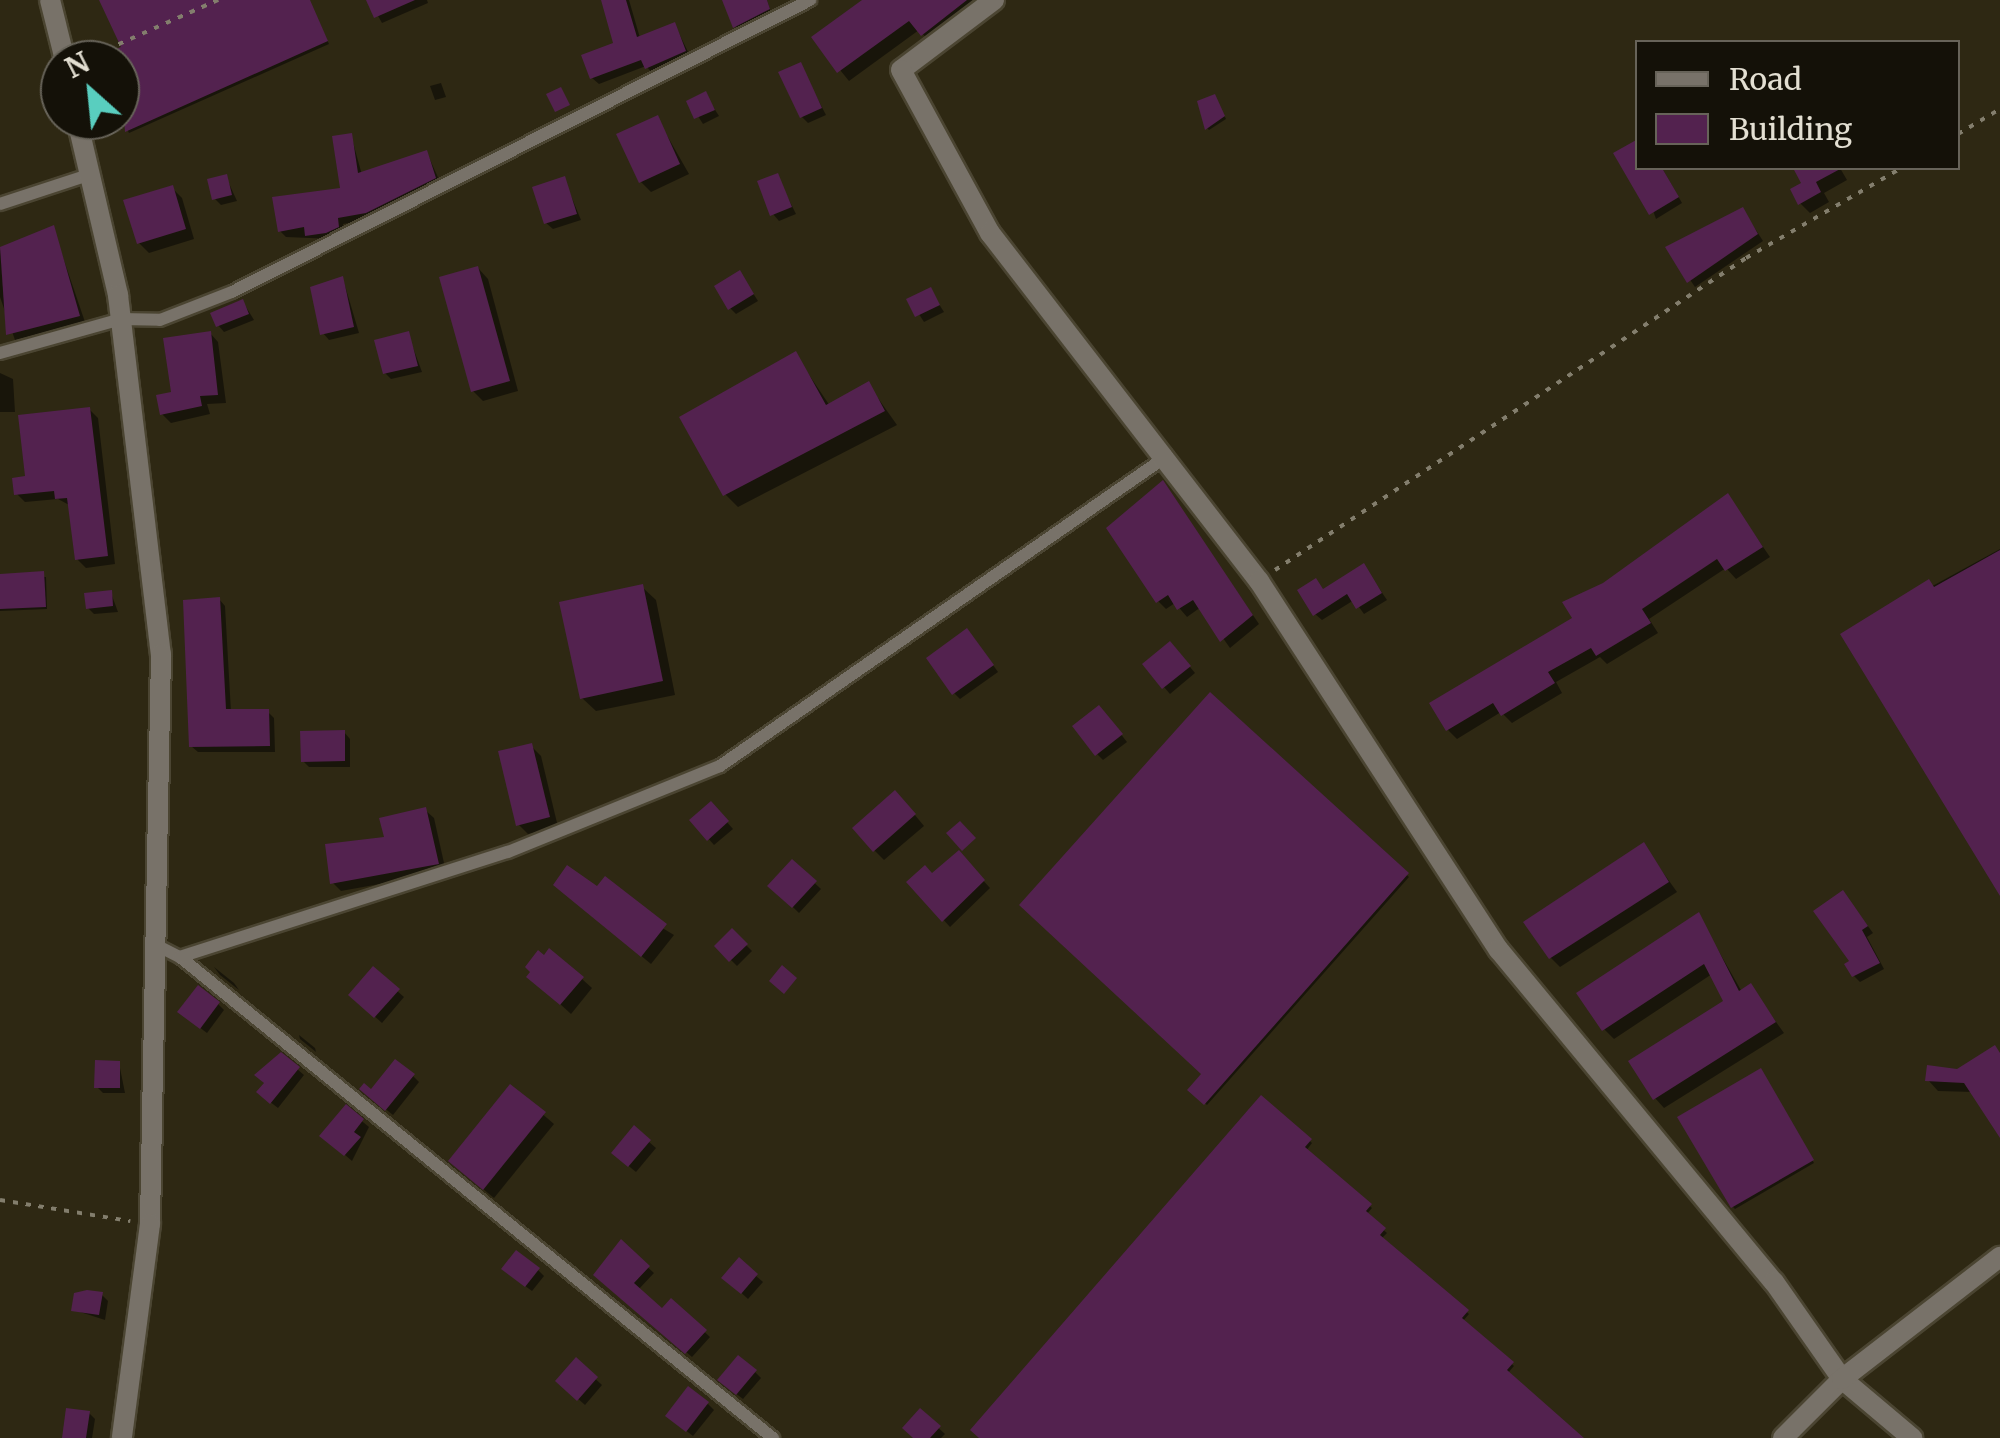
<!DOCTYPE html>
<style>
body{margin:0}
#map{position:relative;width:2000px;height:1438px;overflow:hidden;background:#2e2813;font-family:Merriweather,serif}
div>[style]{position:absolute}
.shadow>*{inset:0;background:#0007}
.building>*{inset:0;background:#53224f}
.path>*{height:4px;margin-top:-2px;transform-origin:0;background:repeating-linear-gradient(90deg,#837e6d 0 5px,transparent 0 13px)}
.roads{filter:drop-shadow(2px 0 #4b4532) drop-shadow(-2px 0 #4b4532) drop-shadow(0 2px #4b4532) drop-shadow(0 -2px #4b4532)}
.lane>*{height:12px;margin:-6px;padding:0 6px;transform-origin:6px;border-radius:6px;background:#787269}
.street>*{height:20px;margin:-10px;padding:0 10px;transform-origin:10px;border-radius:10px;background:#787269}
span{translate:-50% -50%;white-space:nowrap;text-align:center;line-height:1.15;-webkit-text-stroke:8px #141108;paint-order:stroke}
.legend{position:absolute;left:1635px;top:40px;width:325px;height:130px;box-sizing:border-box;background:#141108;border:2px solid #676359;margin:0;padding:12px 18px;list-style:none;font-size:30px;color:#e3dfd2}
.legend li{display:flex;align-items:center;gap:20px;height:50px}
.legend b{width:50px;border:2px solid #676359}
.north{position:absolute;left:40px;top:40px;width:100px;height:100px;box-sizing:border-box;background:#141108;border:2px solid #676359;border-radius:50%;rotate:333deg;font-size:28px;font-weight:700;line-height:40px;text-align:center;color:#e3dfd2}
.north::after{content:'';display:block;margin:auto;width:35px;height:45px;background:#59cebf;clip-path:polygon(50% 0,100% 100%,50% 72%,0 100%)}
</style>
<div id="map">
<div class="shadow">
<div style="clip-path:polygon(101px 0,309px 0,329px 44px,129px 133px,120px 116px,120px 60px,98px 60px,124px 49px)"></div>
<div style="clip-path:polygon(369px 0,427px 0,428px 3px,382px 23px)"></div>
<div style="clip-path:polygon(603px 0,629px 0,640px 38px,675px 25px,691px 58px,653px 74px,646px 66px,599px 84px,592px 78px,616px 45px)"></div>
<div style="clip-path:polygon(725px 0,767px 0,771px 12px,737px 29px)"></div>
<div style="clip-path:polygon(865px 0,990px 0,932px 44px,919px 30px,849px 81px,814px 38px)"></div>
<div style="clip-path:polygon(800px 65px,826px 115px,808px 123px,802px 117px)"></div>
<div style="clip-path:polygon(441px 83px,446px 97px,435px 100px,430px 86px)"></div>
<div style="clip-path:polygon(705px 94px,719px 116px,703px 124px,689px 102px)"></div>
<div style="clip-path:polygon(1216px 100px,1226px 119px,1209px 130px,1207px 128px)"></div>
<div style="clip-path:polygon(657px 118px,689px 174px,651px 192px,641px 182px)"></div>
<div style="clip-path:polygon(351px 135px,362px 175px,427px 153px,441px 184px,373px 219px,343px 224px,344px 233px,333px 239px,286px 237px,280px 231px,343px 190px)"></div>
<div style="clip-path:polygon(1638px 168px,1662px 168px,1682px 203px,1656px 219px)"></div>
<div style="clip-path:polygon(1795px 168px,1840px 168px,1847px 180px,1824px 193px,1829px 202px,1810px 213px,1800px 203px,1804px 184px)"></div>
<div style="clip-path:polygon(777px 176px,796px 214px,779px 221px,773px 214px)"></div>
<div style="clip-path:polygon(226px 177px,237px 201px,221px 205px,215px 199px)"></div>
<div style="clip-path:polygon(564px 179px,581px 220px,553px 229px,546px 223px)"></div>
<div style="clip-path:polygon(172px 188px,182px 198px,194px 239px,149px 253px,139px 243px)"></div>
<div style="clip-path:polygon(1743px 210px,1763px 241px,1695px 287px,1668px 248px)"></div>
<div style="clip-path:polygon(53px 228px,85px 322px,15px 340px,0 297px,0 250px)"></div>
<div style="clip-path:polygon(478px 268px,488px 279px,518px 391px,483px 401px,473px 391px)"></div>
<div style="clip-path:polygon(740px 273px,758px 301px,736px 314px,730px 308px)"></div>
<div style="clip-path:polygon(343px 279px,359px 333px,329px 340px,323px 333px)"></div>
<div style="clip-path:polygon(930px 290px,944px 312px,924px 322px,910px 300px)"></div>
<div style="clip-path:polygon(243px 302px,254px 320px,224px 332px,218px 325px)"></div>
<div style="clip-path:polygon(210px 333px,218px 342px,226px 403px,207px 404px,210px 414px,171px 423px,162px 414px)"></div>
<div style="clip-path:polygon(408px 334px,422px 372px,391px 379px,385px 373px)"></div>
<div style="clip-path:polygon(795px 354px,830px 406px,868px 384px,897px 425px,738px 507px,725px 494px)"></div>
<div style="clip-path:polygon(0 373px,13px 379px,15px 412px,0 412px)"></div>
<div style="clip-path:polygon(89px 409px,98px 418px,115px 564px,86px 568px,77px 559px,71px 506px,58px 499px,25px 502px,16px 493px)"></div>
<div style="clip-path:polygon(1163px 483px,1259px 624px,1230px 648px,1201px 607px,1187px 617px,1175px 603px,1166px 609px,1158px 601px)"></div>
<div style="clip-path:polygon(1728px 496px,1770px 557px,1736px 579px,1726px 568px,1649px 619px,1658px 633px,1607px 664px,1600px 657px,1556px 682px,1562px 693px,1512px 723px,1501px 712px,1457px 739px,1448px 730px,1432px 704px,1575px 618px,1604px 585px)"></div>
<div style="clip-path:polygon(2000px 549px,2000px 888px,1843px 635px)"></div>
<div style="clip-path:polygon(0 557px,0 576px,46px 577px,47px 609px,0 611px)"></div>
<div style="clip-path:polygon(1364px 566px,1387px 600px,1364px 614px,1354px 600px,1322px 620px,1315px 614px,1316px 582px,1324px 591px)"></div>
<div style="clip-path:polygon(642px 587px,656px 600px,675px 695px,596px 711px,582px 698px)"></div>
<div style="clip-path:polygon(111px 593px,118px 612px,94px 614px,88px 608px)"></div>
<div style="clip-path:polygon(219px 599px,225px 606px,231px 712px,268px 712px,274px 718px,275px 752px,198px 752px,191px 746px)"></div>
<div style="clip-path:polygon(973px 637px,998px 672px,960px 699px,954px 693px)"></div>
<div style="clip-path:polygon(1176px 650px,1195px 673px,1170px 694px,1145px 665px)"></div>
<div style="clip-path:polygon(1210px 695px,1409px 877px,1207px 1105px,1190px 1090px,1204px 1074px)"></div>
<div style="clip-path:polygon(1105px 714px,1127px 742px,1103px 760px,1097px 754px)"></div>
<div style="clip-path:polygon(344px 732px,350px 739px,350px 767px,309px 767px,303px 761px)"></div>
<div style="clip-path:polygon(531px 746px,541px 756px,558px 827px,528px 834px,518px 824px)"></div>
<div style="clip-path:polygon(905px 803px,924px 826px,884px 860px,874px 850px)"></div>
<div style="clip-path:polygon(711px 804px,733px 829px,714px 845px,692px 820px)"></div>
<div style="clip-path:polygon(425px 810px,434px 818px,446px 872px,341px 891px,332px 882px)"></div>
<div style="clip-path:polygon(1644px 846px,1677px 892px,1560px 967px,1550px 957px)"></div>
<div style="clip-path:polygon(958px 853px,990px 888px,950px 927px,909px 882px,932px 877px)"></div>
<div style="clip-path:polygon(792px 862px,821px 889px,799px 913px,771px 886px)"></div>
<div style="clip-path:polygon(598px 889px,674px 935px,651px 964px,566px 894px)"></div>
<div style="clip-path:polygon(1848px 899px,1873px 933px,1867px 937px,1884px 969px,1860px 982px,1854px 976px)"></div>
<div style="clip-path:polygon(1698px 915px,1742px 992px,1751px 987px,1784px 1033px,1664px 1108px,1655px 1098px,1726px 1002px,1712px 974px,1614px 1039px,1604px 1029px)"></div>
<div style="clip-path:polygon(732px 931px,752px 951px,737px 966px,717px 946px)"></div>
<div style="clip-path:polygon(214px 967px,234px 983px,239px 990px,220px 975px)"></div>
<div style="clip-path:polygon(373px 970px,404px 997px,382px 1023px,351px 995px)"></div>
<div style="clip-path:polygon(582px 979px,592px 988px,571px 1014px,536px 982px)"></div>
<div style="clip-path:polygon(218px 1004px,224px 1010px,207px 1033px,187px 1018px)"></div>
<div style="clip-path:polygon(299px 1035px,315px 1048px,316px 1052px,300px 1039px)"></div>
<div style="clip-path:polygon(2000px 1054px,2000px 1134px,1973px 1092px,1938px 1091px,1928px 1080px)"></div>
<div style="clip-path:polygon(282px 1056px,304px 1075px,278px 1108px,265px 1098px,272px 1093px,258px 1075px)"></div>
<div style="clip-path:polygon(119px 1063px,125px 1093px,103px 1093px,97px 1087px)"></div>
<div style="clip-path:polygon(1762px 1074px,1814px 1163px,1735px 1209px,1733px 1207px)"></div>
<div style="clip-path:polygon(413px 1076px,419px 1082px,393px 1115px,368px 1095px)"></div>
<div style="clip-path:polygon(511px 1087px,554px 1124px,494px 1198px,461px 1171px)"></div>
<div style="clip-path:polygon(1261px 1098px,1312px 1143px,1306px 1151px,1372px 1208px,1366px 1215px,1387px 1233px,1381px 1239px,1469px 1314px,1463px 1321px,1514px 1366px,1507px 1374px,1574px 1438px,979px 1438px)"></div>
<div style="clip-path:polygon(346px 1108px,369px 1127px,352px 1161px,329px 1141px)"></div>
<div style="clip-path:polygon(634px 1129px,656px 1148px,636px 1172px,620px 1159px)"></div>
<div style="clip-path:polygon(621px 1243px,654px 1273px,638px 1290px,662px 1312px,672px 1302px,710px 1337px,692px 1357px,602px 1281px)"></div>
<div style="clip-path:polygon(739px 1261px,763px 1282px,748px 1299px,724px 1277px)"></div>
<div style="clip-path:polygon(538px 1270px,544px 1276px,532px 1291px,510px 1275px)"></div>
<div style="clip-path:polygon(102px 1295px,108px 1301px,105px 1320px,74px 1310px)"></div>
<div style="clip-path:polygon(576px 1361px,602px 1385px,585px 1405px,558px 1381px)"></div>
<div style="clip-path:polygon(755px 1372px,761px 1378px,743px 1399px,726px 1386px)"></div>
<div style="clip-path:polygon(708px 1404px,714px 1410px,693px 1436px,675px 1422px)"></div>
<div style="clip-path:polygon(920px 1411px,945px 1434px,941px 1438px,916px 1438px)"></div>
<div style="clip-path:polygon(89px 1413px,95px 1419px,92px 1438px,66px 1438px)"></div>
</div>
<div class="building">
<div style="clip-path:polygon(99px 0,310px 0,328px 41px,125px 132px,120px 60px,92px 60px,121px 47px)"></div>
<div style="clip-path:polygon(366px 0,415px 0,374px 18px)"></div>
<div style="clip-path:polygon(601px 0,626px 0,637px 37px,675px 22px,686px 51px,645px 69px,641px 60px,590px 79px,581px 55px,613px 43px)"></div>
<div style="clip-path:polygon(722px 0,767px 0,770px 9px,733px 28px)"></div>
<div style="clip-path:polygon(862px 0,967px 0,921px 36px,909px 21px,837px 73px,811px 37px)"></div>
<div style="clip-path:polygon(801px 62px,822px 108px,800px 118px,778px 72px)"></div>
<div style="clip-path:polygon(561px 87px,570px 105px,555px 112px,546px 94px)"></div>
<div style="clip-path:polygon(706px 91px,715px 110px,694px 119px,686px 101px)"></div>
<div style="clip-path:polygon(1215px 94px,1225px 116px,1205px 130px,1197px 101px)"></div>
<div style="clip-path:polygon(658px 115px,680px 164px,639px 183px,616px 134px)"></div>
<div style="clip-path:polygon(352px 133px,358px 173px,427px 150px,436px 178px,366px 213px,338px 218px,339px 227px,326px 233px,305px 236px,304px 227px,278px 232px,272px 197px,340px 188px,332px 136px)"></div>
<div style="clip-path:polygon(1638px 139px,1638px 168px,1662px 168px,1679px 197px,1649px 215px,1613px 153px)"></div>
<div style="clip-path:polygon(1793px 168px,1842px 168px,1816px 182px,1821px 192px,1798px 205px,1790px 189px,1801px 183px)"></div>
<div style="clip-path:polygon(778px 173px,792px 207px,770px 216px,757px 181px)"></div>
<div style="clip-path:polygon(227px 174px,232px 195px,212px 200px,207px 179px)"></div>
<div style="clip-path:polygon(565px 176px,577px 214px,544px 224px,532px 187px)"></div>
<div style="clip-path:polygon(173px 185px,186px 229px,137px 244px,123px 200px)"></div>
<div style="clip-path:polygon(1743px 207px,1758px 234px,1687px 283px,1665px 247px)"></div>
<div style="clip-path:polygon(54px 225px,80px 316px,6px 335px,0 247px)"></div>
<div style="clip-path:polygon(478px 266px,510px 381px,471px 392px,439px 277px)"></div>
<div style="clip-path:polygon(740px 270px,754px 294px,728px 310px,714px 286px)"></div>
<div style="clip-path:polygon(343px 276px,354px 327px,320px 335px,310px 287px)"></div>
<div style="clip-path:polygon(931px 287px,940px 305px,915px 317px,906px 299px)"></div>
<div style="clip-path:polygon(243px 299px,249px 314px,216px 327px,210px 313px)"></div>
<div style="clip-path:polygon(211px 331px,218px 395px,200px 396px,202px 406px,160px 415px,156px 395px,171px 392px,163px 338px)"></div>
<div style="clip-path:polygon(409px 331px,418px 366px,383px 374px,374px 340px)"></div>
<div style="clip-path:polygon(796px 351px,826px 405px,869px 381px,885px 411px,723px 496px,679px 417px)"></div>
<div style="clip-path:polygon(90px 407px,108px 556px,75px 560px,67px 498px,55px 499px,54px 491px,14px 495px,12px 478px,25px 476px,18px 415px)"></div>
<div style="clip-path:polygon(1163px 480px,1253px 615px,1220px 642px,1193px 600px,1177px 610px,1168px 595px,1156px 603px,1106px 528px)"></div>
<div style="clip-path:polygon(1728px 493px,1763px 547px,1725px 571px,1717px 559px,1642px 609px,1651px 623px,1596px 656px,1591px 648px,1548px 672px,1555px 683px,1501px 716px,1493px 703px,1446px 731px,1429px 703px,1572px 618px,1562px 602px,1603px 583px)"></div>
<div style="clip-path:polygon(2000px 550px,2000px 896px,1840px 634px,1929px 579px,1934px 587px)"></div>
<div style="clip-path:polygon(1364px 563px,1382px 593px,1356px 609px,1347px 594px,1313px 616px,1297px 590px,1316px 578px,1323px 589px)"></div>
<div style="clip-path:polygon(44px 571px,46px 607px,0 609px,0 574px)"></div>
<div style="clip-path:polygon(643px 584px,663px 681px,580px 699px,559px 602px)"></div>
<div style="clip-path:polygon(112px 590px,113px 606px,86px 609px,84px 593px)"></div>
<div style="clip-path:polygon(220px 597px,226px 709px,269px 709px,270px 746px,189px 747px,183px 600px)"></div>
<div style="clip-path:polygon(967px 628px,994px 665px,952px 695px,926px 658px)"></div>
<div style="clip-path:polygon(1170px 641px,1191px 666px,1162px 689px,1142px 664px)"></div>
<div style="clip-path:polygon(1210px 692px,1409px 873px,1204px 1105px,1187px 1090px,1201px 1074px,1019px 905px)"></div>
<div style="clip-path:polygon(1099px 705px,1123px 734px,1095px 756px,1072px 726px)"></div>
<div style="clip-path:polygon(345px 730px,345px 761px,301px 762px,300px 731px)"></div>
<div style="clip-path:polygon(532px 743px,550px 817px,516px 826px,498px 751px)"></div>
<div style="clip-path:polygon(895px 790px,916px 814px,873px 852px,852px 828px)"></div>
<div style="clip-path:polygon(711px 801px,729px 821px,707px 841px,689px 820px)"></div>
<div style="clip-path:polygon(426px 807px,439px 864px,330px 884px,325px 844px,384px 837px,379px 818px)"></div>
<div style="clip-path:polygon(960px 821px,976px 838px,962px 851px,946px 833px)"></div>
<div style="clip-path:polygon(1644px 842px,1669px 882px,1549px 959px,1523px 922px)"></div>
<div style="clip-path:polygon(959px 850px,985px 880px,942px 922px,906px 882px,925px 865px,932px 873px)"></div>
<div style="clip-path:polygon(792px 859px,817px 881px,792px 908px,767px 886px)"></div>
<div style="clip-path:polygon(567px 865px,597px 886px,605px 876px,667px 924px,641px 957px,553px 885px)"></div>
<div style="clip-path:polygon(1843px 890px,1868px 926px,1862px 930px,1880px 963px,1852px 977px,1844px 964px,1849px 961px,1813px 911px)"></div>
<div style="clip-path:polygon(1699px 912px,1739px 991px,1751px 983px,1776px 1022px,1653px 1100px,1628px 1061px,1723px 1001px,1704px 964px,1602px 1031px,1576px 993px)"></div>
<div style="clip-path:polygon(732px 928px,748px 944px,729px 962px,714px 946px)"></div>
<div style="clip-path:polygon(549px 948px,584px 977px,560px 1005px,526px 977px,530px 972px,525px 967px,538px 950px,544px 955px)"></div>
<div style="clip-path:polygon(782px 965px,797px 978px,784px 994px,769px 981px)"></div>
<div style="clip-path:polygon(373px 966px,400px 989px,374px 1018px,348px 995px)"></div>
<div style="clip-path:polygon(198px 985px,220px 1002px,200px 1029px,177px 1012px)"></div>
<div style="clip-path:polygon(1995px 1045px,2000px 1053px,2000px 1138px,1964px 1083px,1925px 1081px,1927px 1065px,1957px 1069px)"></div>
<div style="clip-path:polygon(281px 1052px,300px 1067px,270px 1104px,256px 1092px,264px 1083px,254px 1075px)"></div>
<div style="clip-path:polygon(395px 1059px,415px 1074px,385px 1111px,359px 1089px,364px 1083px,371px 1089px)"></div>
<div style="clip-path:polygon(95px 1060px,120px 1061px,120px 1088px,94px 1088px)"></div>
<div style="clip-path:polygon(1761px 1068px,1814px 1160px,1731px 1208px,1677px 1117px)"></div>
<div style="clip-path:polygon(510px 1084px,546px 1112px,483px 1190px,448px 1161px)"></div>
<div style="clip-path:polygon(1261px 1095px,1312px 1139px,1305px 1147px,1372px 1204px,1366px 1211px,1386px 1228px,1380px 1235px,1469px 1310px,1462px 1318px,1514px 1362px,1507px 1370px,1584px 1438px,979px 1438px,970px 1430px)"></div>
<div style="clip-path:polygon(346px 1104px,364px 1119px,354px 1132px,361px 1137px,344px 1156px,319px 1136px)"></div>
<div style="clip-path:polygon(634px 1125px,651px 1140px,628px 1167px,611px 1153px)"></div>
<div style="clip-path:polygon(621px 1239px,650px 1266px,634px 1283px,662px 1308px,671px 1298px,707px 1330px,685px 1354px,593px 1275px)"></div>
<div style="clip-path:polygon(516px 1250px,540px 1268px,525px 1287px,501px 1269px)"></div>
<div style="clip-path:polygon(739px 1257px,758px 1274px,741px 1294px,721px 1278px)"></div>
<div style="clip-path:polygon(87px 1290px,103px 1292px,99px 1315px,71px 1311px,74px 1293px)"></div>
<div style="clip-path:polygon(738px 1355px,757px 1370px,736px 1395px,717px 1380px)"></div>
<div style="clip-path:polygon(576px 1357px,598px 1377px,577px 1401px,555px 1381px)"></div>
<div style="clip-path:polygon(688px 1386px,709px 1402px,686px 1432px,665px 1416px)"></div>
<div style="clip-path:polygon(66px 1408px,90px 1411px,86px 1438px,62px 1438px)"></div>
<div style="clip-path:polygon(920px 1408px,941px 1426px,930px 1438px,913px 1438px,902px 1428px)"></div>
</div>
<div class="path">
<div style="left:83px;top:60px;width:148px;rotate:-24deg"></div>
<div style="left:1958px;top:134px;width:49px;rotate:-30.8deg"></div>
<div style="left:1275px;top:570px;width:565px;rotate:-33.52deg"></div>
<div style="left:1746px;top:258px;width:179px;rotate:-30.1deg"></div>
<div style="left:0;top:1200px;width:132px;rotate:9.2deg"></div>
</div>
<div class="roads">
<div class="lane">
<div style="left:0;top:204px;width:93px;rotate:-18.2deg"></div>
<div style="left:0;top:353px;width:126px;rotate:-15.7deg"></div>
<div style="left:121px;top:319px;width:39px;rotate:1deg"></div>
<div style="left:160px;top:320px;width:77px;rotate:-21.3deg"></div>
<div style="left:232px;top:292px;width:648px;rotate:-26.8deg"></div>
<div style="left:156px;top:945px;width:27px;rotate:27deg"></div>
<div style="left:180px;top:957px;width:764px;rotate:39.05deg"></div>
<div style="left:180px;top:957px;width:344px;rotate:-17.8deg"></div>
<div style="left:508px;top:852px;width:229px;rotate:-22.1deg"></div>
<div style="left:720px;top:766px;width:544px;rotate:-34.74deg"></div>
</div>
<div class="street">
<div style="left:50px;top:0;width:62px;rotate:76deg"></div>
<div style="left:994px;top:0;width:116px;rotate:143deg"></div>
<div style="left:901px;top:70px;width:186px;rotate:61.4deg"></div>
<div style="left:990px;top:233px;width:440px;rotate:52.3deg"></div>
<div style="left:1259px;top:581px;width:440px;rotate:57deg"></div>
<div style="left:1499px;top:950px;width:431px;rotate:50.4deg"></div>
<div style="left:1774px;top:1282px;width:118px;rotate:55deg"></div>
<div style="left:1842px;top:1379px;width:92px;rotate:40.1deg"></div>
<div style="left:77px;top:120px;width:180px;rotate:76.8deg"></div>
<div style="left:118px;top:295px;width:362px;rotate:83.2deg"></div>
<div style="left:161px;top:654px;width:570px;rotate:91.11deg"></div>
<div style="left:150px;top:1224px;width:216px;rotate:97.5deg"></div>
<div style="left:1783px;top:1438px;width:83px;rotate:-45deg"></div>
<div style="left:1842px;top:1379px;width:200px;rotate:-37.7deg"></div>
</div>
</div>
<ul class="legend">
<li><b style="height:12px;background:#787269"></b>Road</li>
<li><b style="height:28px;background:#53224f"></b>Building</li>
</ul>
<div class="north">N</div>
</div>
